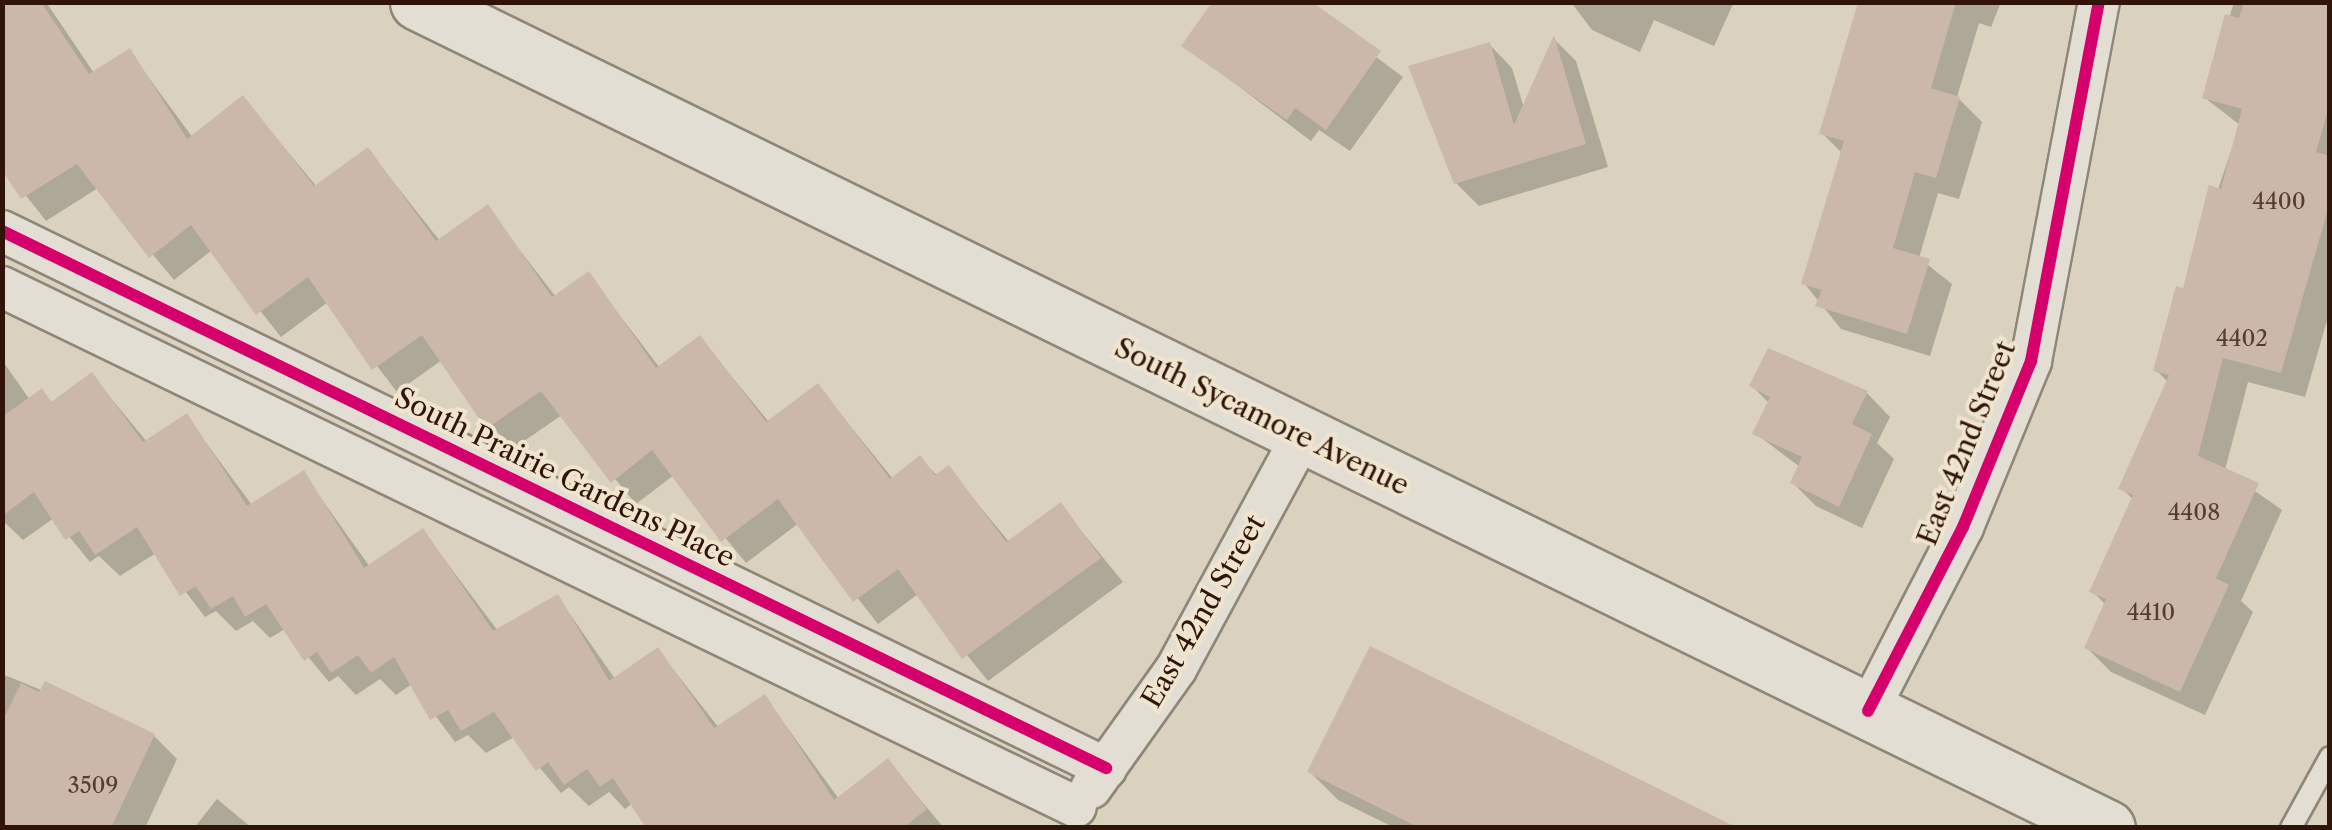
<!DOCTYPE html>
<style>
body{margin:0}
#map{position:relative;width:2332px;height:830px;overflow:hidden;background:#dad2be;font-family:"Libre Caslon Text",serif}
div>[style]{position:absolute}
.shadow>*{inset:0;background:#0003}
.building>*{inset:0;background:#cbb8aa}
.roads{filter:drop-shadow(2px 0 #8e8679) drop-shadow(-2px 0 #8e8679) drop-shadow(0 2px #8e8679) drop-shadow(0 -2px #8e8679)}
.lane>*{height:20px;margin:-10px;padding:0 10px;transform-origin:10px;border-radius:10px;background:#e2ded4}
.street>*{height:40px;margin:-20px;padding:0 20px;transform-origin:20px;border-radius:20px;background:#e2ded4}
.secondary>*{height:55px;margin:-27.5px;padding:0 27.5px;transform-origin:27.5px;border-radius:27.5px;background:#e2ded4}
.cycleway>*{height:12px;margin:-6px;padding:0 6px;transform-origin:6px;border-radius:6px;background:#d6006c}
span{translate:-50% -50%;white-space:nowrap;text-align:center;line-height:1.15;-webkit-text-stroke:8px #efe4cd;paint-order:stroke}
.number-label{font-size:22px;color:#573d31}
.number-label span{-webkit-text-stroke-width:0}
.street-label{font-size:28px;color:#301409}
.frame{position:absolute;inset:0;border:5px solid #301409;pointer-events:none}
</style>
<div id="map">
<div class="shadow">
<div style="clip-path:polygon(2px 2px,46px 2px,94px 73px,129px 51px,193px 138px,243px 98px,317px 187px,368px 150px,440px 241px,487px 208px,556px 297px,588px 274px,660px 368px,700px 338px,769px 422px,818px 386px,893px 479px,920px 459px,938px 476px,948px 468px,1010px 543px,1061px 506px,1123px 582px,988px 681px,918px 594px,878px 624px,799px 523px,746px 563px,674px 475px,636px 504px,562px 415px,511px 450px,442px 360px,397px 392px,328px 302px,281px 337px,212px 250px,174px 280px,98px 188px,46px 221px,2px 165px)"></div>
<div style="clip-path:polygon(1302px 2px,1403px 77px,1350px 151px,1319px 130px,1311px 141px,1185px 46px)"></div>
<div style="clip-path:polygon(1571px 2px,1734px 2px,1714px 46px,1654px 20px,1640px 52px,1592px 30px)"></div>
<div style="clip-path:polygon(1900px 2px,2001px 2px,1991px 27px,1979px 23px,1957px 97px,1982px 122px,1959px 199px,1938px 193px,1919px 258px,1952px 284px,1930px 356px,1841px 329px,1804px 283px,1843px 154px,1822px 133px)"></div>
<div style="clip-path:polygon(2234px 2px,2330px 2px,2330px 310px,2305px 397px,2248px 382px,2225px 470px,2282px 510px,2241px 601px,2253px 612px,2205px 715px,2111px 672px,2087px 648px,2106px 605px,2092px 591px,2134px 500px,2121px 488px,2168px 382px,2156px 370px,2240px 125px,2205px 98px)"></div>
<div style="clip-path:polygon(1554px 39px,1576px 61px,1608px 167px,1479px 206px,1456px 183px,1489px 44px,1512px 68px,1524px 108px)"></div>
<div style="clip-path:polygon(1769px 352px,1867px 393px,1890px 417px,1877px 443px,1894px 459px,1862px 528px,1816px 506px,1793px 483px,1800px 467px,1755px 433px,1769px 403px,1752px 386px)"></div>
<div style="clip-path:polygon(2px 360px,30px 400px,42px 392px,53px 403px,92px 375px,147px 442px,186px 416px,252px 505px,303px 473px,370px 567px,423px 531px,498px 631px,558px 597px,615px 679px,658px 650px,719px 728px,765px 697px,839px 799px,888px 761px,944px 828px,649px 828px,633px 803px,625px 809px,609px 792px,589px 806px,569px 787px,561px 793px,514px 737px,486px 753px,468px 735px,455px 742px,412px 684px,396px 695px,380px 679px,356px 695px,338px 676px,329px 682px,285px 629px,270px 638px,253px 621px,236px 631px,216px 611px,205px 617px,156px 553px,120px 576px,99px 556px,90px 562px,54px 518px,23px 540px,2px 520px)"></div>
<div style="clip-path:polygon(2px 674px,154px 736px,177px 759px,145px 828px,2px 828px)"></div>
<div style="clip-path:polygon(1310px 772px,1732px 828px,1395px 828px,1338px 800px)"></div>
<div style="clip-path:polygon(217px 799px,252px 828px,194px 828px)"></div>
</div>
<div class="building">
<div style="clip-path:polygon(2px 2px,41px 2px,89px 74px,130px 48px,187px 139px,243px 95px,314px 186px,368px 147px,436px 241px,488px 204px,552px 297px,589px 271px,656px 368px,700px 335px,766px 422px,818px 383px,890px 479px,920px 455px,935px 475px,949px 465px,1006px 542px,1061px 502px,1101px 558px,962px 659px,898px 569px,853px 602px,778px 499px,721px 542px,652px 450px,611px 483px,541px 391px,486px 429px,422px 335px,372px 370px,308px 277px,256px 315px,191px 225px,149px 258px,77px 164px,21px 199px,2px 170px)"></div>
<div style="clip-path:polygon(1212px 2px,1312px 2px,1381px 51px,1326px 130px,1295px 108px,1287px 120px,1181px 46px)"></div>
<div style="clip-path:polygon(1858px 2px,1956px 2px,1931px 88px,1960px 97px,1936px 178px,1915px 172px,1893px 248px,1930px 259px,1907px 334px,1815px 306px,1822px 290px,1801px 284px,1844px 141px,1819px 134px)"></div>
<div style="clip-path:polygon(2244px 2px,2330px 2px,2330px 103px,2316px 152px,2330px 156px,2330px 202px,2281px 373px,2223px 358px,2198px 456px,2259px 483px,2216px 578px,2229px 585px,2180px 692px,2084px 648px,2106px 599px,2089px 592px,2133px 495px,2118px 489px,2169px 375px,2153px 371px,2176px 286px,2183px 288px,2209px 185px,2221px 189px,2242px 109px,2202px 98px,2225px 14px,2239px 18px)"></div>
<div style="clip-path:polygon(1554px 35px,1586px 144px,1454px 184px,1408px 66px,1490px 42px,1514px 125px)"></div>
<div style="clip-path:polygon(1768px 348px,1868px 391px,1852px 424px,1872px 434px,1839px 507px,1790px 483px,1802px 457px,1752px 434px,1770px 397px,1749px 386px)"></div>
<div style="clip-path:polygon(92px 372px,143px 442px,187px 413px,247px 506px,304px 470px,364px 568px,423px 528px,493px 631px,558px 594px,609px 681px,658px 647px,714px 728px,765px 694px,834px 800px,888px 758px,927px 809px,903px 828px,646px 828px,613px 778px,600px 787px,587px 769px,564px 785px,548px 762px,536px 771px,494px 712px,461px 731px,448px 710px,430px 720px,394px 657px,371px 673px,358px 655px,331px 673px,317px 652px,304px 661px,266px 604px,245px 617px,233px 596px,211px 609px,196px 586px,180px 596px,137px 527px,95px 555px,79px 531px,65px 540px,34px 492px,2px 516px,2px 417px,42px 388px,51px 402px)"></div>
<div style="clip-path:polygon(1370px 646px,1738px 828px,1420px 828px,1307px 772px)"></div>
<div style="clip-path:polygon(45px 681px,155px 734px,111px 828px,2px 828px,2px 722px,21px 683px,39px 692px)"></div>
</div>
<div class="roads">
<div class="lane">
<div style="left:2291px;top:828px;width:81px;rotate:-61.2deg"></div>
</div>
<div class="street">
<div style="left:2px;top:231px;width:1228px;rotate:25.94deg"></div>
<div style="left:2px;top:287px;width:1193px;rotate:25.83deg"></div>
<div style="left:1868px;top:711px;width:207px;rotate:-62.7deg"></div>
<div style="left:1963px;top:527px;width:179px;rotate:-67.7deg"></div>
<div style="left:2031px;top:361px;width:365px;rotate:-79.3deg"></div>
<div style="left:1091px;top:788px;width:146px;rotate:-54.5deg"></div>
<div style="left:1176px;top:669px;width:265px;rotate:-61.6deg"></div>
</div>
<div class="secondary">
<div style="left:418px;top:2px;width:1880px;rotate:26.06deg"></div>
</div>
</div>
<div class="cycleway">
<div style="left:2px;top:231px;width:1228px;rotate:25.94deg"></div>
<div style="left:1868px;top:711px;width:207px;rotate:-62.7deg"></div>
<div style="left:1963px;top:527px;width:179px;rotate:-67.7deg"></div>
<div style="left:2031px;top:361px;width:365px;rotate:-79.3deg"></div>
</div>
<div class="number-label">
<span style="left:2279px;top:202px">4400</span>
<span style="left:2242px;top:339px">4402</span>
<span style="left:2194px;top:513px">4408</span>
<span style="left:2151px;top:613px">4410</span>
<span style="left:93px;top:786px">3509</span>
</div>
<div class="street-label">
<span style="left:1262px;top:416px;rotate:26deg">South Sycamore Avenue</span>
<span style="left:1966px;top:443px;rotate:-68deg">East 42nd Street</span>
<span style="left:565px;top:477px;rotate:26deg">South Prairie Gardens Place</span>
<span style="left:1203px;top:611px;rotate:-60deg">East 42nd Street</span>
</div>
<div class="frame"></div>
</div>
